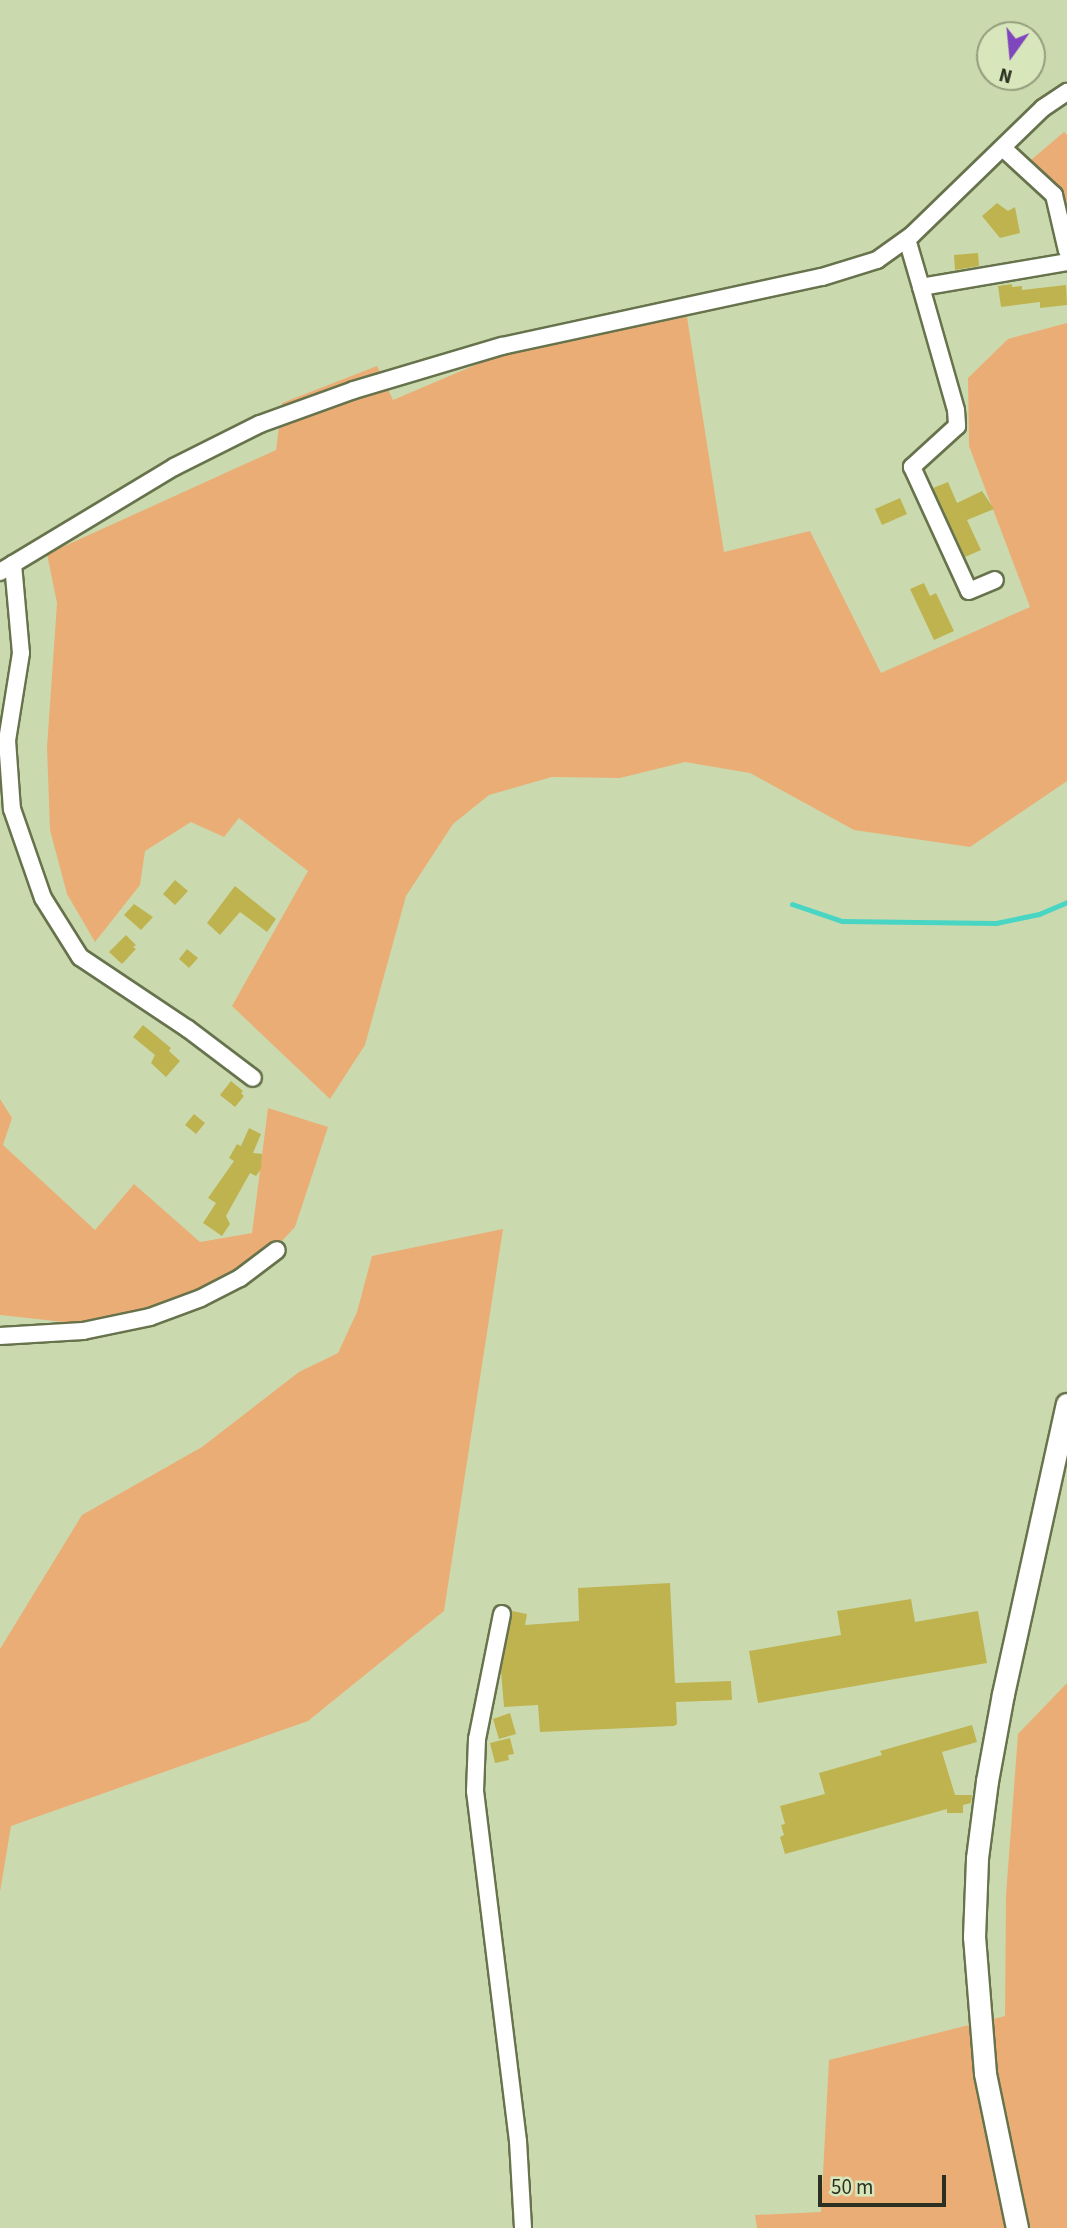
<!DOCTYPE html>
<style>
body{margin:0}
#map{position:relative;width:1067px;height:2228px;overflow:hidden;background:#cbdaae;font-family:"Source Sans 3",sans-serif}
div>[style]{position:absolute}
.green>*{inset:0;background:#ebad76}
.stream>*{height:5px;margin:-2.5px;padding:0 2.5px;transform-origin:2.5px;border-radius:2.5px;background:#49d5c3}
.building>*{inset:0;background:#bfb34f}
.roads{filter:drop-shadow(2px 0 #67734c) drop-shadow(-2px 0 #67734c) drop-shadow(0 2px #67734c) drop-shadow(0 -2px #67734c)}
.street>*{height:16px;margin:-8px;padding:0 8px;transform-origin:8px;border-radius:8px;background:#fff}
.secondary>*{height:21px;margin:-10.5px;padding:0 10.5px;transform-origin:10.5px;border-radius:10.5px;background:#fff}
span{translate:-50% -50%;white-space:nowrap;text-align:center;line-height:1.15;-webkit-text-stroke:5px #d8e7bb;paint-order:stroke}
.north{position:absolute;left:976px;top:21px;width:70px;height:70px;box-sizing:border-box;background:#d8e7bb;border:2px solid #939e7d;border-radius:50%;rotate:195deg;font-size:19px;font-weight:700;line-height:28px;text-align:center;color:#2b3020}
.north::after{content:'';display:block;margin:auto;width:24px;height:32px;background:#7f46bd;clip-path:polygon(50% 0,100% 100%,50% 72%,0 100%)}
.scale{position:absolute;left:818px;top:2175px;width:128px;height:32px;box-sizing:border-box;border:4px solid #2b3020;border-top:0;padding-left:9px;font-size:21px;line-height:24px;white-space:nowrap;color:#2b3020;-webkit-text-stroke:5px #d8e7bb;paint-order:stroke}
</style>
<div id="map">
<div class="green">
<div style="clip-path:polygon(1064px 132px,1067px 135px,1067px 218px,1031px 160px)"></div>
<div style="clip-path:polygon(687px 317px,724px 552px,810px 531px,881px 673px,1030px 607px,969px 446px,968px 378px,1008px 339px,1067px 323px,1067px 781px,970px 847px,854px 830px,750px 773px,685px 762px,620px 778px,552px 777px,489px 795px,453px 824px,406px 896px,365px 1045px,330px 1099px,232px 1006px,308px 871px,239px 818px,224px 837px,191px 822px,145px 851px,140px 885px,95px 942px,67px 894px,50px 830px,47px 747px,57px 603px,47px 554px,276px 450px,282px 403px,377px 366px,393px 400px,546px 335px)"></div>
<div style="clip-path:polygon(0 1099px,12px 1118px,3px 1145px,95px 1230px,134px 1184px,200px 1242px,252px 1233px,268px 1108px,328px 1127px,295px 1227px,266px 1258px,129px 1329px,0 1315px)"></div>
<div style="clip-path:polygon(503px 1229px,444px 1611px,308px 1721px,11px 1826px,0 1892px,0 1649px,82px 1515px,202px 1447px,299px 1372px,338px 1353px,357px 1312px,372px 1256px)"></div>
<div style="clip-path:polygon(1067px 1683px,1067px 2228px,757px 2228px,755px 2215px,821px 2212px,829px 2060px,1005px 2016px,1006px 1895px,1018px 1734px)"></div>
</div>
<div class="stream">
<div style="left:792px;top:904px;width:53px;rotate:18.8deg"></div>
<div style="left:842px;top:921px;width:154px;rotate:0.7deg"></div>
<div style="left:996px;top:923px;width:44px;rotate:-11.8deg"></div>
<div style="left:1039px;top:914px;width:30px;rotate:-23deg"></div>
</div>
<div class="building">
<div style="clip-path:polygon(997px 203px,1008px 211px,1015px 207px,1020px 233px,1000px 238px,982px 216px)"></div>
<div style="clip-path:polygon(978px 253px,979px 266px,955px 270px,954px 255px)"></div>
<div style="clip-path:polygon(1012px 284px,1012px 287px,1022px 286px,1022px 290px,1066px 285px,1067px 305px,1040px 308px,1040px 302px,1001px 307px,998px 286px)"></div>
<div style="clip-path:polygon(948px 482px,957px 503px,982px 491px,994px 509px,967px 520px,981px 550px,965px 557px,933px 488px)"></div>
<div style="clip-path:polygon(900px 498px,907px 514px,882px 525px,875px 509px)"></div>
<div style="clip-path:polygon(924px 583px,930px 596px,936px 593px,954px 631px,934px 640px,910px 589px)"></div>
<div style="clip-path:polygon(175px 880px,188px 891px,175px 905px,163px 894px)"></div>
<div style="clip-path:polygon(235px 886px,276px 919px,267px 932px,240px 912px,220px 935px,207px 923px)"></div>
<div style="clip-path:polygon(134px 904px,153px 917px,141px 930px,124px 915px)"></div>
<div style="clip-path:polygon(126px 935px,136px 945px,133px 947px,136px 949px,122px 964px,109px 952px)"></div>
<div style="clip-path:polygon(187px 949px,198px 958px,189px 968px,179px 959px)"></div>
<div style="clip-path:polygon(143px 1025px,171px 1048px,169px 1051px,180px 1061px,166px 1077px,151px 1063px,155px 1055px,133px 1037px)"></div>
<div style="clip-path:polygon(231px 1081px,243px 1091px,241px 1093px,244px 1096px,235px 1107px,220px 1095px)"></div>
<div style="clip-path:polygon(194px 1114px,205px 1123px,196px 1134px,185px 1125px)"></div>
<div style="clip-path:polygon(249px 1128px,261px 1134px,253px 1153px,262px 1154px,261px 1169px,256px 1176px,250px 1173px,226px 1216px,230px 1224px,222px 1236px,203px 1223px,216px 1203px,208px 1198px,234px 1161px,229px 1158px,237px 1144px,241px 1146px)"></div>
<div style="clip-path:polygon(670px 1583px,675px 1683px,731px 1681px,732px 1700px,676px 1702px,677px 1724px,674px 1726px,540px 1732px,538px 1705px,504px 1707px,501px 1671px,512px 1611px,527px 1614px,525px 1625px,579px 1621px,578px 1588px)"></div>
<div style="clip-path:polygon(911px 1599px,915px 1622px,978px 1611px,987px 1663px,758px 1703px,749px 1651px,841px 1635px,837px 1611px)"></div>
<div style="clip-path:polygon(510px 1713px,516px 1734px,499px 1739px,493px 1719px)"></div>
<div style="clip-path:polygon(972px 1725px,977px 1742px,942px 1752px,955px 1795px,972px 1795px,971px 1803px,963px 1805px,963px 1813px,947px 1813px,947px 1809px,785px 1854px,780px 1837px,784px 1835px,781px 1825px,785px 1824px,780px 1806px,825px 1794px,819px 1773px,882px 1755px,880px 1751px)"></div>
<div style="clip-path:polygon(510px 1738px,514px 1754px,508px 1755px,509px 1760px,495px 1763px,490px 1743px)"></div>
</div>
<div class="roads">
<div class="street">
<div style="left:1004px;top:149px;width:68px;rotate:42.6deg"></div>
<div style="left:1054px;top:195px;width:57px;rotate:76.9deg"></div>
<div style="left:907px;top:239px;width:50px;rotate:73.7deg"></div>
<div style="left:921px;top:287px;width:148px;rotate:-9.7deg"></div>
<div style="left:921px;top:287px;width:128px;rotate:74.1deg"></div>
<div style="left:956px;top:410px;width:16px;rotate:86deg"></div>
<div style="left:957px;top:426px;width:61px;rotate:137.7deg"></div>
<div style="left:912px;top:467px;width:136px;rotate:65.3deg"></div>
<div style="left:969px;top:591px;width:28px;rotate:-23deg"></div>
<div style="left:13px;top:564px;width:89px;rotate:84.9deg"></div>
<div style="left:21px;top:653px;width:88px;rotate:99.1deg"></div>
<div style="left:7px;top:740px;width:69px;rotate:85.9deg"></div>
<div style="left:12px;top:809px;width:94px;rotate:70.8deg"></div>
<div style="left:43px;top:898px;width:70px;rotate:57.9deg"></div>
<div style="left:80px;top:957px;width:130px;rotate:33.7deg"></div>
<div style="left:188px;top:1029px;width:81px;rotate:37deg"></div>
<div style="left:0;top:572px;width:203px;rotate:-31.1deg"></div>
<div style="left:174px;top:467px;width:96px;rotate:-26.6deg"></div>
<div style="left:260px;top:424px;width:100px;rotate:-19.9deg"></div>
<div style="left:354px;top:390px;width:154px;rotate:-16.6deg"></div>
<div style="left:502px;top:346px;width:327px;rotate:-12.2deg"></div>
<div style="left:822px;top:277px;width:58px;rotate:-17.2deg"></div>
<div style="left:877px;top:260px;width:43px;rotate:-35.5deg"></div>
<div style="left:912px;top:235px;width:182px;rotate:-44.1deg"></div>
<div style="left:1043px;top:108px;width:29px;rotate:-34deg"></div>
<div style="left:0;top:1336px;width:83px;rotate:-3.4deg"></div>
<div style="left:83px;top:1331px;width:68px;rotate:-11.8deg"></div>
<div style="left:150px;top:1317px;width:54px;rotate:-20.4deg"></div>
<div style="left:201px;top:1298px;width:44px;rotate:-27.1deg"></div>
<div style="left:240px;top:1278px;width:46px;rotate:-37.1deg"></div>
<div style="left:502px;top:1614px;width:127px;rotate:101.3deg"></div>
<div style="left:477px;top:1739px;width:52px;rotate:92.2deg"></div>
<div style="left:475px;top:1791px;width:353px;rotate:83deg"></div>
<div style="left:518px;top:2141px;width:87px;rotate:86.7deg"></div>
</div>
<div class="secondary">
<div style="left:1017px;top:2228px;width:158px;rotate:-101.7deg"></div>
<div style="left:985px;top:2073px;width:136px;rotate:-94.6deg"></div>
<div style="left:974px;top:1937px;width:79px;rotate:-87.8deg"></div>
<div style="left:977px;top:1858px;width:78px;rotate:-82.6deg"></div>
<div style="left:987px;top:1781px;width:88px;rotate:-79.6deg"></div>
<div style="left:1003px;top:1694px;width:297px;rotate:-77.6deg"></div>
</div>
</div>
<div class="north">N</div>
<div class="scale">50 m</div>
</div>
